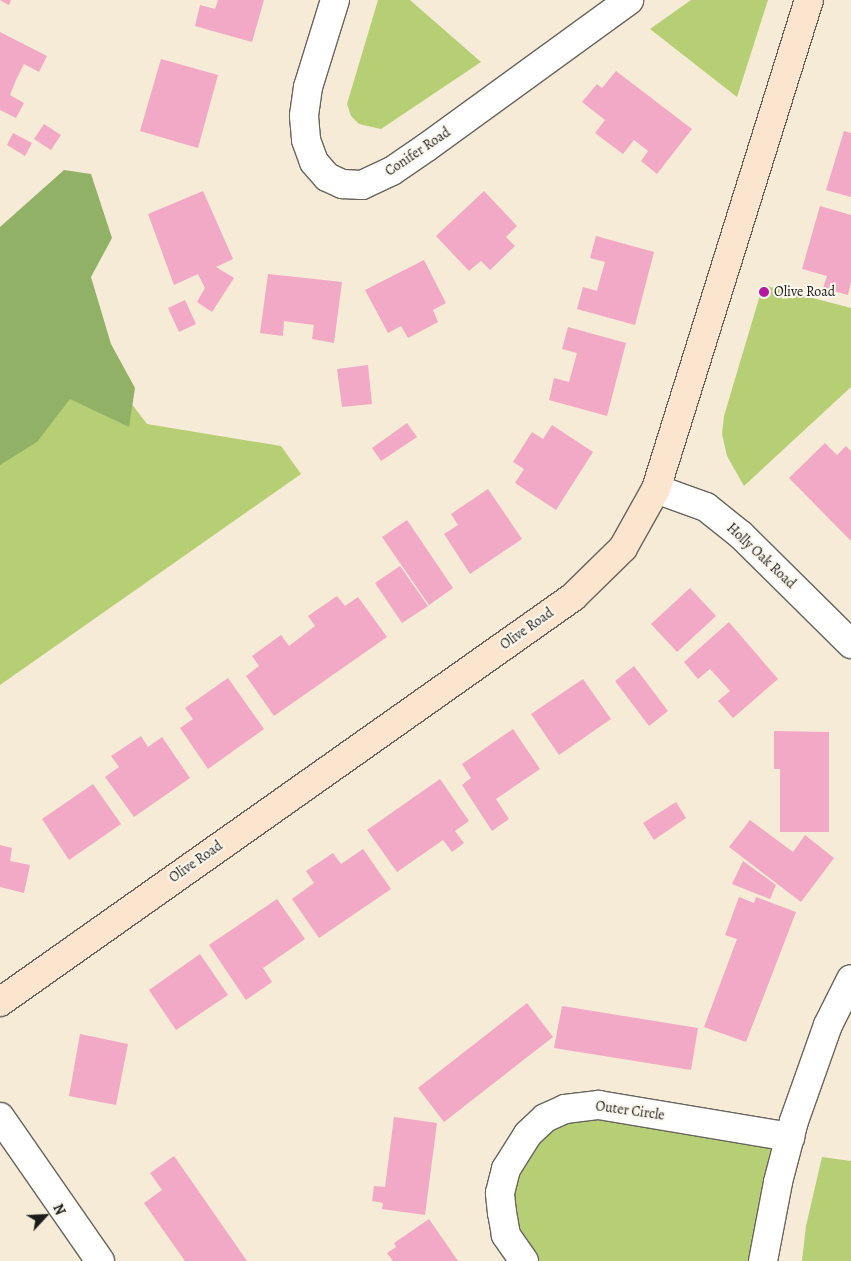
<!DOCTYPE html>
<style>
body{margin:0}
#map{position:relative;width:851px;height:1261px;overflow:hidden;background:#f6ebd6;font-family:Alegreya,serif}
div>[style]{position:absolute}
.green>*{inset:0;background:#b7cf74}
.forest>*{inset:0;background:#91b266}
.building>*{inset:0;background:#f1a9c5}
.roads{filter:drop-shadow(1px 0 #68645d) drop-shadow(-1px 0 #68645d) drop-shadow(0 1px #68645d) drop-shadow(0 -1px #68645d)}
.street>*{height:28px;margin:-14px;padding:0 14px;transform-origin:14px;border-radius:14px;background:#fff}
.secondary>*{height:28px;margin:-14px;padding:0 14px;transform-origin:14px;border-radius:14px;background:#fce5cf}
.dots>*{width:14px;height:14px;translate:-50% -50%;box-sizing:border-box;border:2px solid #fbf7ec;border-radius:50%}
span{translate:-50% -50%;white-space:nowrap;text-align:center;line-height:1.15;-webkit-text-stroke:4px #fbf7ec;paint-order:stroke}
.street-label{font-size:14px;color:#1c1c1c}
.poi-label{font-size:14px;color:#1c1c1c}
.left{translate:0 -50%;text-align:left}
.north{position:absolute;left:20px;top:1191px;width:50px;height:50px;-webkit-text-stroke:4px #fbf7ec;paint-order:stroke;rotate:65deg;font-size:14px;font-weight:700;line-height:20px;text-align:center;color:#1c1c1c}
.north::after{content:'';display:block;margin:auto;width:18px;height:22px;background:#1c1c1c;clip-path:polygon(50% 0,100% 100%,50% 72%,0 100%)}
</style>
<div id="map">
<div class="green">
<div style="clip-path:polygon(378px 0,410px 0,481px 62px,381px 129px,359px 124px,351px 116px,347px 104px)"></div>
<div style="clip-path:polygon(691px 0,768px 0,737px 97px,650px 29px)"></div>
<div style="clip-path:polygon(763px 285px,851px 308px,851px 387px,744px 486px,727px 456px,722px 434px,724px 416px)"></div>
<div style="clip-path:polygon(80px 336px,147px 424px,281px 446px,301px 474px,0 685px,0 412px)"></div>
<div style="clip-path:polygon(565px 1109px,790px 1137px,763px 1261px,524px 1261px,506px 1169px)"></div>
<div style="clip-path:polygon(822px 1157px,851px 1161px,851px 1261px,802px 1261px,806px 1226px)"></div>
</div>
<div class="forest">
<div style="clip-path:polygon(64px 170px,91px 174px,112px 238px,91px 277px,111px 344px,135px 388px,129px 427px,70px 399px,37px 442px,0 465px,0 227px)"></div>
</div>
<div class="building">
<div style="clip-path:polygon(0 0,11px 0,9px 5px)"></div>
<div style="clip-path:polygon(218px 0,264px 0,252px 42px,195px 26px,200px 5px,215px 9px)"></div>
<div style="clip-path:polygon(0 32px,47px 56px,39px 72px,24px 64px,16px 80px,10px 95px,24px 103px,16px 118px,0 110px)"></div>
<div style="clip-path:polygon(161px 59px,218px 75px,198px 148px,140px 131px)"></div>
<div style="clip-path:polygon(616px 71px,692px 129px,657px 174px,641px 161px,648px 151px,634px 140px,623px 154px,595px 133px,605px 120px,582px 102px,597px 84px,602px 88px)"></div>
<div style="clip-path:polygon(44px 124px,61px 135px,51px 150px,34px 139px)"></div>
<div style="clip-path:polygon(844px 131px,851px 133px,851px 197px,826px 190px)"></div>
<div style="clip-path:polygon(13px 133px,32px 143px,25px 156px,7px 145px)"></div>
<div style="clip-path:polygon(203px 191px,233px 259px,216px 267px,234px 278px,212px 312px,197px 302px,205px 288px,198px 274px,174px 285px,148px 214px)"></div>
<div style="clip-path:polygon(484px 191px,517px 226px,506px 237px,515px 246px,490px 270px,481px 261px,469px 271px,436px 236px)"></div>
<div style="clip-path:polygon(820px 206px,851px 215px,851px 282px,848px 295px,823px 288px,827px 276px,802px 269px)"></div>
<div style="clip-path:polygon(596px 236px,654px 252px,635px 325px,577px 309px,583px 287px,597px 291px,601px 276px,605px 262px,590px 258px)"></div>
<div style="clip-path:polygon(424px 260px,446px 303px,433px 310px,438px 322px,408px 338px,401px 326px,388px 333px,365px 290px)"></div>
<div style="clip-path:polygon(268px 274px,342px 282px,334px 343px,312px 339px,314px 325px,284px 321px,283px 336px,260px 333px)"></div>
<div style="clip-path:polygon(185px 300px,196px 324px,179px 332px,168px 308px)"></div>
<div style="clip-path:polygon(568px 327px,626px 343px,607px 416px,549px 400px,554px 378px,569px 382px,577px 353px,562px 349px)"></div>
<div style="clip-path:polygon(368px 365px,372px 404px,342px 407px,337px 369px)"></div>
<div style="clip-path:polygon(407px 423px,417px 437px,381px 461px,372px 448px)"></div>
<div style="clip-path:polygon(552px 425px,593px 452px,556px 510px,515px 483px,524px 469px,513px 462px,532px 432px,543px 439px)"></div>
<div style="clip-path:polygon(825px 443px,837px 455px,846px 446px,851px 451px,851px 541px,789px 478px)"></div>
<div style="clip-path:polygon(488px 489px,522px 539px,470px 574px,444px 534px,458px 525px,451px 514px)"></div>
<div style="clip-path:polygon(407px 520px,453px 588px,429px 605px,382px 537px)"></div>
<div style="clip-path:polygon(400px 566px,428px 606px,402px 623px,375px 583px)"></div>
<div style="clip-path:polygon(690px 588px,716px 616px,677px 652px,651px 624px)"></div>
<div style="clip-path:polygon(337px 596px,345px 606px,358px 597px,387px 637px,274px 716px,246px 676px,259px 666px,252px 656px,281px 635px,289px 646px,315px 626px,308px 616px)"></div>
<div style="clip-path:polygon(729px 622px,778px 679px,733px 718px,718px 701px,730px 691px,710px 669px,698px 679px,684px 662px)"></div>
<div style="clip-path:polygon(634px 666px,668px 711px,649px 726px,615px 681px)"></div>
<div style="clip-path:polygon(228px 678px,264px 729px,208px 769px,180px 728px,193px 719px,185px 708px)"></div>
<div style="clip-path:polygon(583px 679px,611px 719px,559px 755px,531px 714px)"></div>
<div style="clip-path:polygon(513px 729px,540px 769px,496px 799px,509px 819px,492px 831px,462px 785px,471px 778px,462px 764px)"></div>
<div style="clip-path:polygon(774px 731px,829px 732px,829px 832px,780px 832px,780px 769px,774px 769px)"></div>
<div style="clip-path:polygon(141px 736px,148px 747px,162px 737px,190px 778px,134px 817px,105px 777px,119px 767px,111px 756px)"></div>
<div style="clip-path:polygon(440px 779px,469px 821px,455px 831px,464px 843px,452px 852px,443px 840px,397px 872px,367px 830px)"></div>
<div style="clip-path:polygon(93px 784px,121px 824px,69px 860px,42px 819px)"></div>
<div style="clip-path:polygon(676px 802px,686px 818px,654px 840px,643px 823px)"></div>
<div style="clip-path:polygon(750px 820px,793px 852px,805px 835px,834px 858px,801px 902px,729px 847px)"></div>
<div style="clip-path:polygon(0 845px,12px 848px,10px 861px,30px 865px,24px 893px,0 887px)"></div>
<div style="clip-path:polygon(363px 849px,391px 889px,319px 938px,292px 899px,314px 883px,306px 871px,333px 853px,341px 864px)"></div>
<div style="clip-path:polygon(743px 861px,776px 885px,770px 899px,732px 884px)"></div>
<div style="clip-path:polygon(739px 897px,754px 903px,756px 897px,796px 912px,746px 1042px,704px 1027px,737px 939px,725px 935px)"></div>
<div style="clip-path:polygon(277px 899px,305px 939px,263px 968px,272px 982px,246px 1000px,209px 945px)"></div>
<div style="clip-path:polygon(200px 954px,228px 995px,176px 1030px,149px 990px)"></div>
<div style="clip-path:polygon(527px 1003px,553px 1037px,444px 1122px,418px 1088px)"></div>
<div style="clip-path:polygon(562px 1006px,698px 1028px,691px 1070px,554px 1048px)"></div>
<div style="clip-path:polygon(80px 1034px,128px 1044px,116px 1105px,69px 1096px)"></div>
<div style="clip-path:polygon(394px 1117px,437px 1123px,425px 1215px,382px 1209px,383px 1203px,372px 1201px,374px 1186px,385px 1187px)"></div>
<div style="clip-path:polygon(174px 1156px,204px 1199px,247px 1261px,185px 1261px,144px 1203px,162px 1190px,150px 1173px)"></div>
<div style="clip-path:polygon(429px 1219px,458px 1261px,393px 1261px,387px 1253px,396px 1247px,394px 1243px)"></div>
</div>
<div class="roads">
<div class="street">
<div style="left:335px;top:0;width:91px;rotate:107.2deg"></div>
<div style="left:308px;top:87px;width:29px;rotate:98deg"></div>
<div style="left:304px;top:116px;width:24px;rotate:85deg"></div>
<div style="left:306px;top:140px;width:23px;rotate:70deg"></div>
<div style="left:314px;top:162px;width:20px;rotate:49deg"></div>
<div style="left:327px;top:177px;width:17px;rotate:25deg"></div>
<div style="left:342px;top:184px;width:20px;rotate:3deg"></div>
<div style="left:362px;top:185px;width:33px;rotate:-25deg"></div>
<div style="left:392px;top:171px;width:42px;rotate:-34.4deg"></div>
<div style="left:427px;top:147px;width:250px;rotate:-36deg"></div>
<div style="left:656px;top:489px;width:53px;rotate:19.8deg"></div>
<div style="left:706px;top:507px;width:45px;rotate:38.7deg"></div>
<div style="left:741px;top:535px;width:155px;rotate:44.7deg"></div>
<div style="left:0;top:1117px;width:175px;rotate:55.2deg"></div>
<div style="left:524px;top:1261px;width:32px;rotate:-125deg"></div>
<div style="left:506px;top:1235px;width:22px;rotate:-100deg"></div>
<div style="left:502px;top:1213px;width:20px;rotate:-96deg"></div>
<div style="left:500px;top:1193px;width:25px;rotate:-76deg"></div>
<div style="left:506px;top:1169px;width:41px;rotate:-57.8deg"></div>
<div style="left:528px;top:1134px;width:23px;rotate:-43deg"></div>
<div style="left:545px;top:1118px;width:22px;rotate:-24deg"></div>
<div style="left:565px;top:1109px;width:34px;rotate:-7deg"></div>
<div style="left:599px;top:1105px;width:194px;rotate:9.5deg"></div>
<div style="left:763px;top:1261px;width:80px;rotate:-79.2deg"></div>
<div style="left:778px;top:1182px;width:63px;rotate:-75.3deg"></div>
<div style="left:794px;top:1121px;width:102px;rotate:-70.5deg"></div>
<div style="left:828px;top:1025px;width:51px;rotate:-63.4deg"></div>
</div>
<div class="secondary">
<div style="left:0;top:1002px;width:702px;rotate:-35.25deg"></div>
<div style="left:573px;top:597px;width:70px;rotate:-44.4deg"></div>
<div style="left:623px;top:548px;width:68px;rotate:-60.8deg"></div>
<div style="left:656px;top:489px;width:512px;rotate:-72.63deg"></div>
</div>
</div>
<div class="dots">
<div style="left:764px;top:292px;background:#b5179e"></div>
</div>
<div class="street-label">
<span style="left:418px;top:152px;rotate:-34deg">Conifer Road</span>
<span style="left:761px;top:556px;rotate:43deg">Holly Oak Road</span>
<span style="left:527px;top:629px;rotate:-35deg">Olive Road</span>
<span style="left:196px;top:862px;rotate:-35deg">Olive Road</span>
<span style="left:630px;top:1111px;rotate:8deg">Outer Circle</span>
</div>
<div class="poi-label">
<span class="left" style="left:774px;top:292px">Olive Road</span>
</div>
<div class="north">N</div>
</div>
